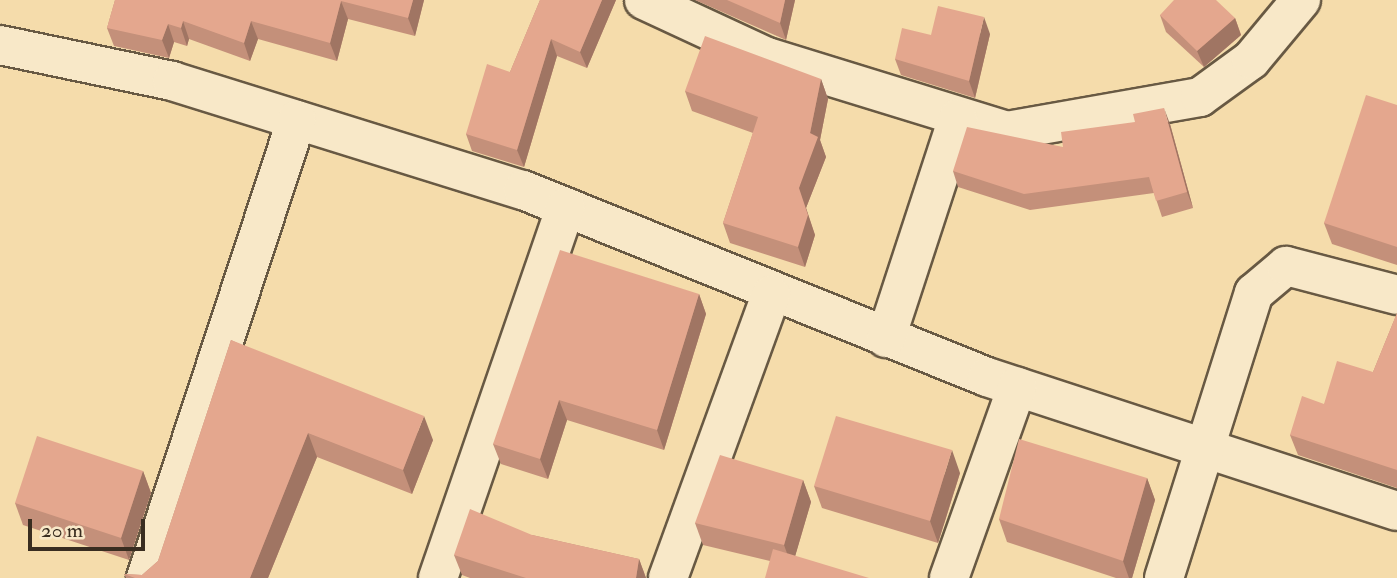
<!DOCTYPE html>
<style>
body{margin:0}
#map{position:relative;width:1397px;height:578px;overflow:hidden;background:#f5dcab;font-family:"IM FELL Double Pica",serif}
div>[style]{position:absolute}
.roads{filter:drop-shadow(2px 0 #685943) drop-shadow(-2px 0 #685943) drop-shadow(0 2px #685943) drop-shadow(0 -2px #685943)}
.minor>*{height:38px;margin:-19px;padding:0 19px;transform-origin:19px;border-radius:19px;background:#f8e8c8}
.wall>*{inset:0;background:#c4907a}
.shaded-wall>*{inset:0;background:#a07563}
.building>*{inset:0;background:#e4a78e}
span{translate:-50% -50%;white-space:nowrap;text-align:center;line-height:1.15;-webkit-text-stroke:6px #f8e8c8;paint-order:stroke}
.scale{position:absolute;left:28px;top:519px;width:117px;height:32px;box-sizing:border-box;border:4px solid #392d20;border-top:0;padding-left:9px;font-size:21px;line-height:24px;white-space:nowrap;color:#392d20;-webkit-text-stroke:5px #f8e8c8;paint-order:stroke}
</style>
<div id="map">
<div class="roads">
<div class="minor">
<div style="left:644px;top:0;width:136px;rotate:24.9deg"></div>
<div style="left:767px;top:57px;width:251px;rotate:17.1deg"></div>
<div style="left:1007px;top:131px;width:196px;rotate:-10deg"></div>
<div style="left:1200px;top:97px;width:63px;rotate:-36deg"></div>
<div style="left:1251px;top:60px;width:78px;rotate:-50.2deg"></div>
<div style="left:0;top:45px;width:176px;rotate:11.8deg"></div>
<div style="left:172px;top:81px;width:368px;rotate:17.3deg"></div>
<div style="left:523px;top:190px;width:500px;rotate:21.95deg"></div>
<div style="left:987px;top:377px;width:431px;rotate:18.1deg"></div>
<div style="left:886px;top:338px;width:231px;rotate:-71.9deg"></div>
<div style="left:146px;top:578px;width:482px;rotate:-71.8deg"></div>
<div style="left:438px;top:578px;width:392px;rotate:-71deg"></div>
<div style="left:668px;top:578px;width:301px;rotate:-70deg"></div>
<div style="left:949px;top:578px;width:203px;rotate:-70.4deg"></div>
<div style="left:1164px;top:578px;width:299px;rotate:-72.5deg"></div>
<div style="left:1254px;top:293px;width:42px;rotate:-40.2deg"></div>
<div style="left:1286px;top:266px;width:115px;rotate:14.6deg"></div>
</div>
</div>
<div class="wall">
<div style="clip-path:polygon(115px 0,424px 0,415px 36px,348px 19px,337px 61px,258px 39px,250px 61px,189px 39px,187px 46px,174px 42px,169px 58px,114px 46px,107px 28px)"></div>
<div style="clip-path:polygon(540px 0,616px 0,587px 68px,557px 56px,524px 167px,472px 151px,466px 134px,510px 72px)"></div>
<div style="clip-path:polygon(695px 0,795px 0,786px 40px)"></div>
<div style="clip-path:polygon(1160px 15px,1235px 18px,1241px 35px,1204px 67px,1166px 32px)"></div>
<div style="clip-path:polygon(990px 34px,975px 98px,901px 75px,895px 59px,931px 35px)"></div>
<div style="clip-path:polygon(821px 79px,828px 99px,820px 140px,826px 157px,806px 208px,815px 235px,805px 267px,730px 243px,723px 223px,753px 133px,692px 111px,685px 91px)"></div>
<div style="clip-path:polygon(1397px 105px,1397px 265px,1332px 244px,1324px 223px)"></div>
<div style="clip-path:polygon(1170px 124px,1193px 208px,1162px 217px,1154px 193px,1030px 210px,958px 187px,953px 171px)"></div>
<div style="clip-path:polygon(699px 294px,706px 314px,664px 450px,567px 420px,548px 479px,501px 464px,493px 444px)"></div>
<div style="clip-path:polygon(1397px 313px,1397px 488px,1298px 455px,1290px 435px,1324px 404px,1373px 372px)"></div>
<div style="clip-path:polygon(231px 340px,433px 440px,412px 494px,317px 457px,268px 578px,126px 578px,124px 574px,142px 575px,158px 561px)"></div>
<div style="clip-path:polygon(143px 471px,151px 493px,129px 560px,23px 525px,15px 503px)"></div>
<div style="clip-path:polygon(960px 473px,938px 543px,822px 508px,814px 486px)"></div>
<div style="clip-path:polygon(1147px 478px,1155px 500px,1132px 578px,1116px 578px,1007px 542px,999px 519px)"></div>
<div style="clip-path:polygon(803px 480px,811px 502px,795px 556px,770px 561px,703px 545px,695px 523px)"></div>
<div style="clip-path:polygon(532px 535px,639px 559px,646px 578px,470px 578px,462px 575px,454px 555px)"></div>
</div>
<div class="shaded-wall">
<div style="clip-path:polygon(413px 0,424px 0,415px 36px,408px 18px)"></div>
<div style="clip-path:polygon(602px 0,616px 0,587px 68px,580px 52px)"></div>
<div style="clip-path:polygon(785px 0,795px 0,786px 40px,780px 23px)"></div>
<div style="clip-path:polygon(341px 1px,348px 19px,337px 61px,330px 43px)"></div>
<div style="clip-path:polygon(984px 17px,990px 34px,975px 98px,969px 81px)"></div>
<div style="clip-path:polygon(1235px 18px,1241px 35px,1204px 67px,1197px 51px)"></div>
<div style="clip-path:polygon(183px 21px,189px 39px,187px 46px,181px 28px)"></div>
<div style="clip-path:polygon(251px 21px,258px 39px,250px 61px,244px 43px)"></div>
<div style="clip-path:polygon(168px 24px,174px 42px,169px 58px,162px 40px)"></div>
<div style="clip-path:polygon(551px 39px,557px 56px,524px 167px,517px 150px)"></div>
<div style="clip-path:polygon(821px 79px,828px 99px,820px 140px,826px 157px,806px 208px,815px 235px,805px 267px,798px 247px,799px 188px)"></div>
<div style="clip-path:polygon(1164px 108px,1170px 124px,1193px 208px,1187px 192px)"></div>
<div style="clip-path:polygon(699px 294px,706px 314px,664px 450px,657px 430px)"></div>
<div style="clip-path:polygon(559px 400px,567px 420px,548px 479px,540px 459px)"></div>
<div style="clip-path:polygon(424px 416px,433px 440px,412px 494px,403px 470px)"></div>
<div style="clip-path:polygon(308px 433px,317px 457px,268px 578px,250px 578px)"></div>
<div style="clip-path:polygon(952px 450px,960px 473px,938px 543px,930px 521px)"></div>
<div style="clip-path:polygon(143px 471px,151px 493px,129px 560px,121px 538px)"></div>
<div style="clip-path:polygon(1147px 478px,1155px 500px,1132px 578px,1129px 578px,1123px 561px)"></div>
<div style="clip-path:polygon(803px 480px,811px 502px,792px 567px,784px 545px)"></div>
<div style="clip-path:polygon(639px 559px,646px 578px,636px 578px)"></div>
</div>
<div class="building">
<div style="clip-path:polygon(115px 0,413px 0,408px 18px,341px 1px,330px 43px,251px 21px,244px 43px,183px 21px,181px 28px,168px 24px,162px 40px,107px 28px)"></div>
<div style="clip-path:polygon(540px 0,602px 0,580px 52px,551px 39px,517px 150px,466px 134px,487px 64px,510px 72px)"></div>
<div style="clip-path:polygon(727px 0,785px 0,780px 23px)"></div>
<div style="clip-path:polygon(1174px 0,1216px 0,1235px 18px,1197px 51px,1160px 15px)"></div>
<div style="clip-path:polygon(938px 6px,984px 17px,969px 81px,895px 59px,902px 28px,931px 35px)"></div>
<div style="clip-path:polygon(705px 36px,821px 79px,810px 133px,818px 137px,799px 188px,808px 215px,798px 247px,723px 223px,758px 117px,685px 91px)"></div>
<div style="clip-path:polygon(1366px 95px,1397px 105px,1397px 247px,1324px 223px)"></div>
<div style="clip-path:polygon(1164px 108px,1187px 192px,1156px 201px,1149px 177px,1024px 194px,953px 171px,967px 127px,1063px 147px,1061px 132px,1135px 122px,1133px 114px)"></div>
<div style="clip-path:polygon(560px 250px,699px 294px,657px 430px,559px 400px,540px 459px,493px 444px)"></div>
<div style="clip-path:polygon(1397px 313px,1397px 470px,1290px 435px,1302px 396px,1324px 404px,1337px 361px,1373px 372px)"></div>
<div style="clip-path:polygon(231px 340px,424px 416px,403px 470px,308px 433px,250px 578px,135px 578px,124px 574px,142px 575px,158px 561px)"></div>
<div style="clip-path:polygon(836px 416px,952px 450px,930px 521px,814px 486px)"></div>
<div style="clip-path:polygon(37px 436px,143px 471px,121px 538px,15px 503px)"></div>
<div style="clip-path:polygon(1019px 439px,1147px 478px,1123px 561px,999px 519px)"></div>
<div style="clip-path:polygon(720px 455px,803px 480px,784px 545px,695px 523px)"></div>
<div style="clip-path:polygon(470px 509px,532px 535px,639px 559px,636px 578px,526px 578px,454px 555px)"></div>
<div style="clip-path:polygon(773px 549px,869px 578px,765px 578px)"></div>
</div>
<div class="scale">20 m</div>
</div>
